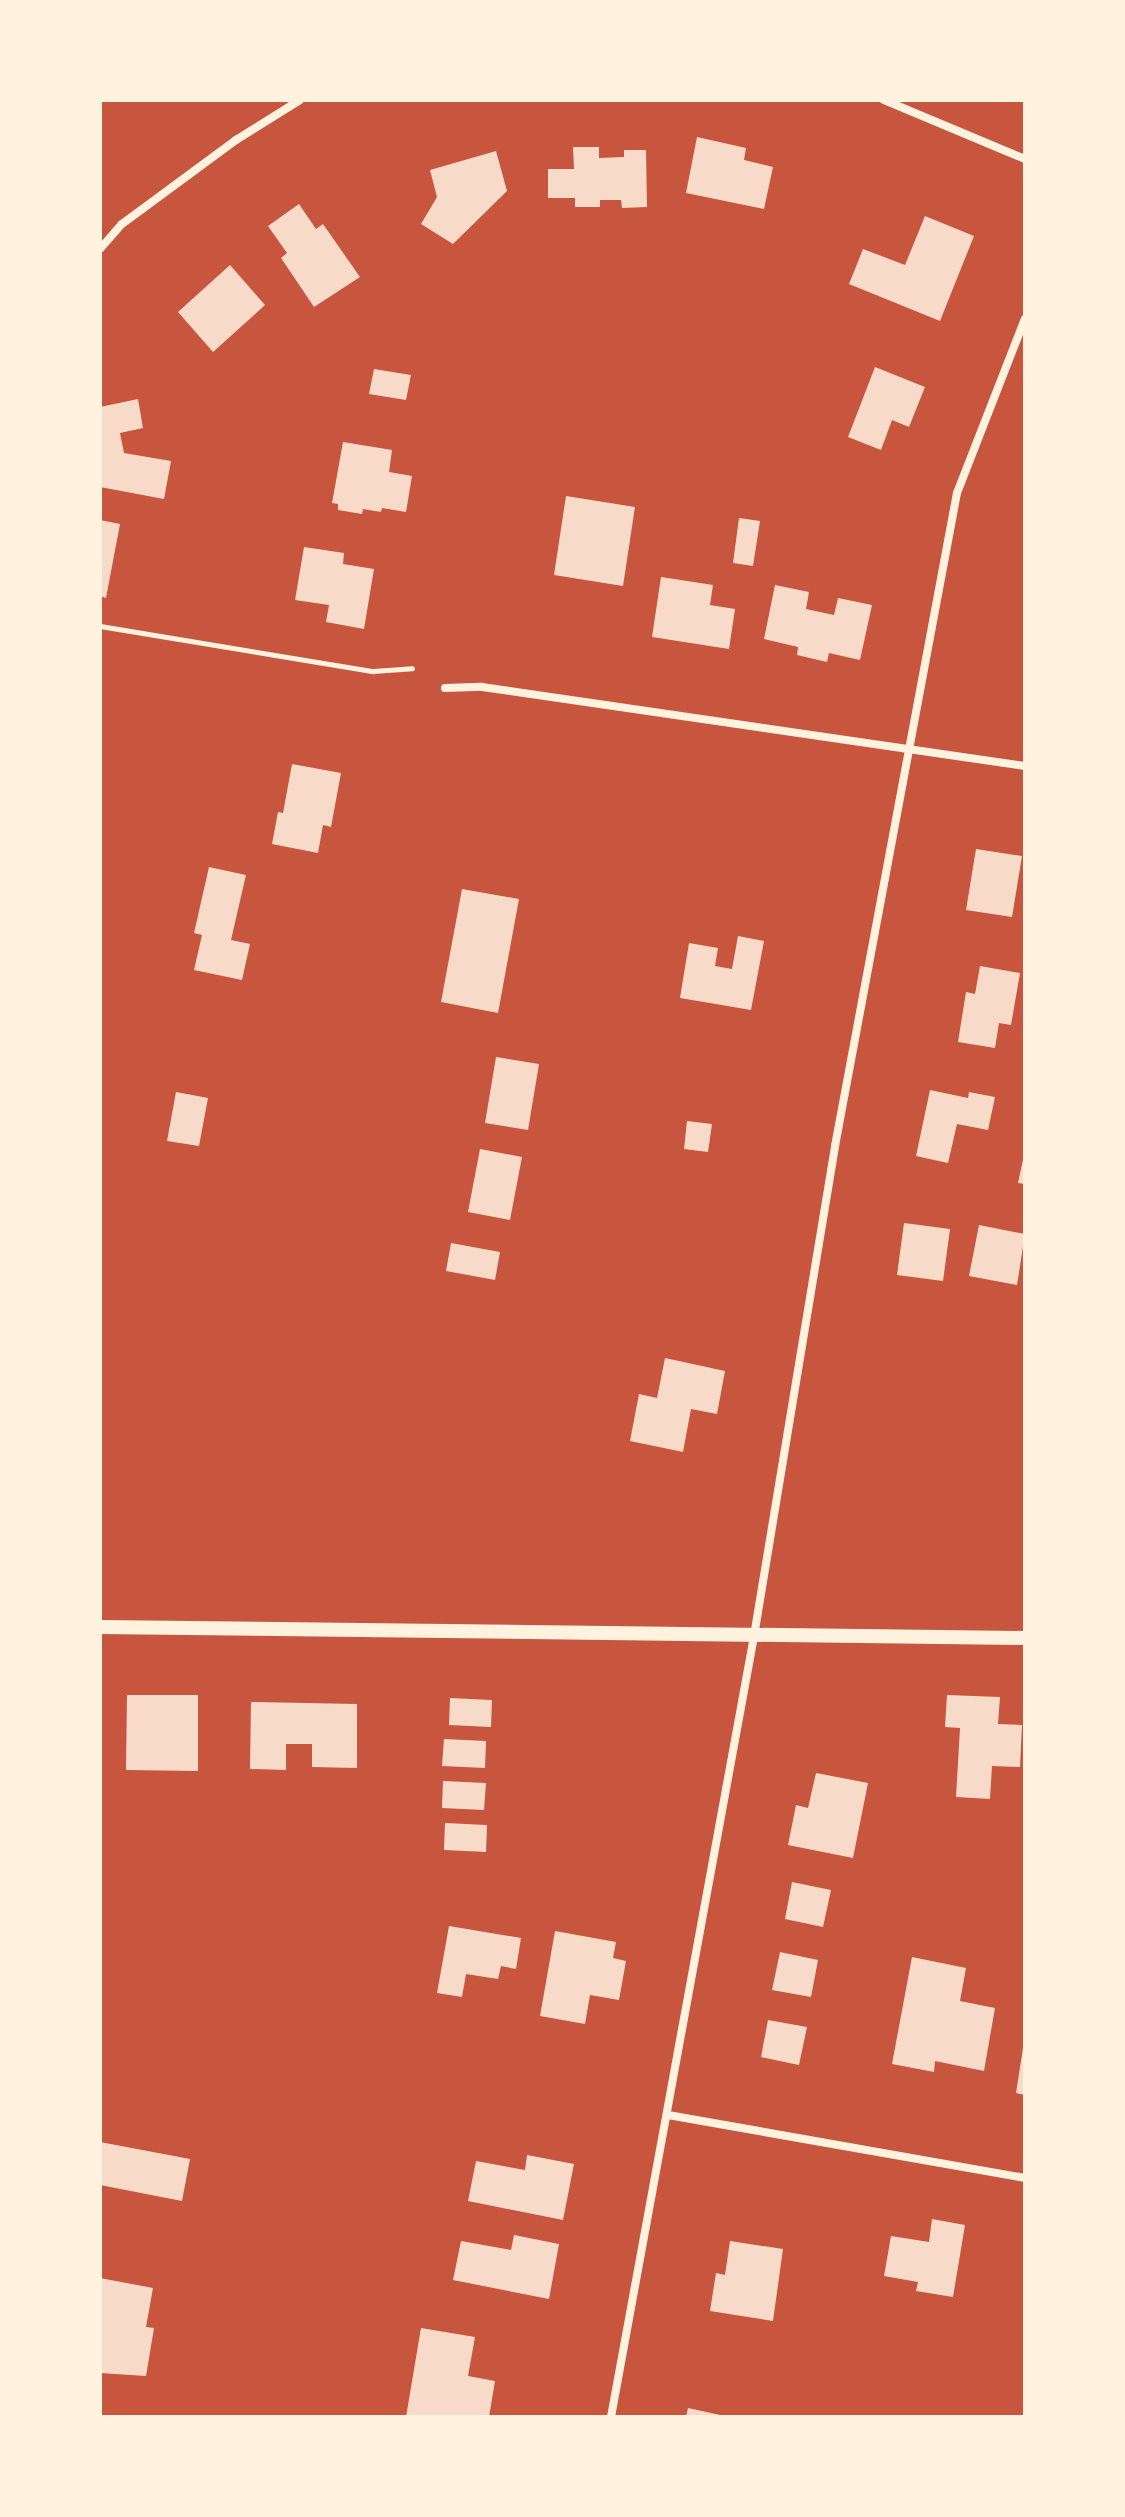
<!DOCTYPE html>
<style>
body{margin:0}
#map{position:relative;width:1125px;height:2517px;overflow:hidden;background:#c8553d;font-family:Lato,sans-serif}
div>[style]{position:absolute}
.building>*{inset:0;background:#f7dbc8}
.path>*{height:5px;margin:-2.5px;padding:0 2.5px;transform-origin:2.5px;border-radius:2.5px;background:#fff3e0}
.minor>*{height:8px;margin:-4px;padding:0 4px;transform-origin:4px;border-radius:4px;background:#fff3e0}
.tertiary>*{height:14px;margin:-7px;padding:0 7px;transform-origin:7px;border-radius:7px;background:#fff3e0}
span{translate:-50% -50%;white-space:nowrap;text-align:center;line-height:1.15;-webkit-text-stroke:7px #fff3e0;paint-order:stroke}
.frame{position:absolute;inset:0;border:102px solid #fff3e0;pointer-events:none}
</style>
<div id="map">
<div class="building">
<div style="clip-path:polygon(697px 137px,746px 148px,744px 160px,773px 167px,764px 209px,686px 193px)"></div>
<div style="clip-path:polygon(573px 147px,599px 147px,599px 158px,624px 157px,624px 150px,646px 150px,647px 207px,622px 208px,621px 200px,600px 200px,600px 207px,575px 207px,575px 198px,548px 198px,548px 169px,574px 169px)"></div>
<div style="clip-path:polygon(496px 151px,507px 191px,453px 244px,421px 224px,437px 197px,430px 170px)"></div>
<div style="clip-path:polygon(299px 204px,316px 229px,323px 224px,360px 277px,314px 307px,281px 258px,287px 253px,268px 226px)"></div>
<div style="clip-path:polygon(925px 216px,974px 236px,940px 321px,849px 284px,863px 249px,905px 265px)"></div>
<div style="clip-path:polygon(230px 265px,265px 305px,213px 352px,178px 312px)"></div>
<div style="clip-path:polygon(875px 367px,925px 387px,909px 427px,892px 420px,881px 450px,848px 437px)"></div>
<div style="clip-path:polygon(374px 369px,411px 375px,406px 400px,369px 394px)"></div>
<div style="clip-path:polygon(138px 399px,143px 428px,120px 433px,124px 453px,171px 461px,164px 499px,100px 487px,100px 407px)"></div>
<div style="clip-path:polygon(343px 442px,392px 450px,389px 472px,412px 476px,406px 512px,382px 508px,381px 512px,363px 509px,362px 514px,338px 510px,338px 504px,332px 503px)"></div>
<div style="clip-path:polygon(566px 496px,635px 507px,623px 586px,554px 575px)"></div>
<div style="clip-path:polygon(739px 518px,760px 521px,753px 566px,733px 563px)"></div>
<div style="clip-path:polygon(100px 520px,120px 524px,106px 598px,100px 596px)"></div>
<div style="clip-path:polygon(304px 547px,344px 553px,343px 564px,374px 569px,364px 629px,326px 622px,329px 605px,295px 600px)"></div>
<div style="clip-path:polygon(661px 577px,713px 585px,710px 605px,735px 609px,729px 649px,652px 637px)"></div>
<div style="clip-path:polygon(775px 585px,809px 592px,806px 609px,834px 615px,838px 598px,872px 605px,860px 660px,829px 653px,827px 662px,797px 655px,798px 647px,764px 639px)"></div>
<div style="clip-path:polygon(292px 764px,341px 773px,331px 827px,323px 825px,318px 853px,272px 844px,278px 812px,283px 813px)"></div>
<div style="clip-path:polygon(976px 849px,1022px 856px,1012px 917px,966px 910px)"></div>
<div style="clip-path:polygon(209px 867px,246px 875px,231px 940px,250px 944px,242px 980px,194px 970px,202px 935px,194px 933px)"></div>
<div style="clip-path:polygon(462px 889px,519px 899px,498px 1013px,441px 1002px)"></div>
<div style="clip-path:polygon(738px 936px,764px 941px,751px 1010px,680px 998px,689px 943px,718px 948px,715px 966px,732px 969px)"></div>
<div style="clip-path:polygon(980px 966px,1020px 973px,1011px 1025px,999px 1023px,995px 1048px,958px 1042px,966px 992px,975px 994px)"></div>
<div style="clip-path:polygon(496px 1057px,539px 1064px,528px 1130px,485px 1123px)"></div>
<div style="clip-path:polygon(930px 1090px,968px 1098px,969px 1092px,995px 1097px,988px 1130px,957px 1124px,948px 1163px,916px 1156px)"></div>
<div style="clip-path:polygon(176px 1092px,208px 1098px,199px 1146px,167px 1141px)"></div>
<div style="clip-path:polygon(687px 1121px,712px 1124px,708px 1152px,684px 1149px)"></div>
<div style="clip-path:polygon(480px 1149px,522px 1157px,510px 1220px,468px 1212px)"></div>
<div style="clip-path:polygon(1024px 1155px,1025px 1155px,1025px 1184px,1018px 1183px)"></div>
<div style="clip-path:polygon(904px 1223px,950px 1229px,943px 1281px,897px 1275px)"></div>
<div style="clip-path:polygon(979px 1225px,1025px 1234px,1017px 1285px,969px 1276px)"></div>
<div style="clip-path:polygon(451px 1243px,500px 1252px,495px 1280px,446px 1271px)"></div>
<div style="clip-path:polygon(665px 1358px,725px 1371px,717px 1414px,691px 1409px,683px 1452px,630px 1441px,639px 1394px,657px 1398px)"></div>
<div style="clip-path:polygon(127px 1695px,198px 1695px,198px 1771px,126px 1770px)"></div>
<div style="clip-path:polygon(947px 1695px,1000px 1697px,998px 1724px,1022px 1725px,1020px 1767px,992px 1766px,990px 1799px,956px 1797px,960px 1728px,945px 1727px)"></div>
<div style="clip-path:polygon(450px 1698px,492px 1700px,491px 1727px,449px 1725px)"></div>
<div style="clip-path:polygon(251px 1702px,357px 1704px,357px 1768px,312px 1767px,312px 1744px,286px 1744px,286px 1770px,250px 1769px)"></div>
<div style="clip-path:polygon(444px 1739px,486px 1741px,485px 1768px,442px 1766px)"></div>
<div style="clip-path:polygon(816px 1773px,868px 1783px,853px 1858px,788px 1845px,796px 1805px,808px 1808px)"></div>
<div style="clip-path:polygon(443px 1781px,486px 1783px,484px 1810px,442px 1808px)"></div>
<div style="clip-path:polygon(445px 1823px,487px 1825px,486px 1852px,444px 1850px)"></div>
<div style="clip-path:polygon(792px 1882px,831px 1890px,823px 1927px,785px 1919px)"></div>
<div style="clip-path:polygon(449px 1926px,521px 1938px,516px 1969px,501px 1966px,498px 1979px,466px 1974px,462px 1997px,437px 1993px)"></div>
<div style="clip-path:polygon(555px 1931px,616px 1942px,613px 1958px,626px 1961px,619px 2000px,590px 1995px,585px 2024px,540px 2016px)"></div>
<div style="clip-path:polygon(780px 1952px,818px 1960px,811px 1997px,772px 1990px)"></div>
<div style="clip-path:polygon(912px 1957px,966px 1968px,960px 2001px,995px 2008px,984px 2071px,935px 2061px,934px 2072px,892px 2064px)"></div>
<div style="clip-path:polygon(768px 2020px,807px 2027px,799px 2065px,761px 2057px)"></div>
<div style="clip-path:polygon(1023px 2048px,1025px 2048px,1025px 2095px,1016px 2093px)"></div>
<div style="clip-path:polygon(100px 2142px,190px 2159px,182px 2201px,100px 2185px)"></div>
<div style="clip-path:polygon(527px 2155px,574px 2164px,563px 2220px,468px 2201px,476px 2161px,525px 2170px)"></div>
<div style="clip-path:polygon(932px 2219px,965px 2225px,953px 2297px,916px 2291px,918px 2282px,884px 2276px,891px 2236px,929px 2242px)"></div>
<div style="clip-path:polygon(514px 2235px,559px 2244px,549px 2299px,453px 2280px,461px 2241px,511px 2250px)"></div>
<div style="clip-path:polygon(730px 2241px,783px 2249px,773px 2321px,710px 2311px,716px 2273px,725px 2275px)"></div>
<div style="clip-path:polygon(100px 2278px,153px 2288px,146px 2327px,154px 2328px,146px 2376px,100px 2373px)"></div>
<div style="clip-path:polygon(421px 2328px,475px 2337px,468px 2376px,495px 2381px,489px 2417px,406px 2417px)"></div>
<div style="clip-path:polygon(688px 2408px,725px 2416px,725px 2417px,686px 2417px)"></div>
</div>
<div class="path">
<div style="left:100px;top:626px;width:277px;rotate:9.4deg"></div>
<div style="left:373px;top:671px;width:39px;rotate:-4deg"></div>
</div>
<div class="minor">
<div style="left:884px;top:100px;width:153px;rotate:22.7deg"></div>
<div style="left:100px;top:249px;width:33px;rotate:-49deg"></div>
<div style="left:122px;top:224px;width:142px;rotate:-36.4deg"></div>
<div style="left:236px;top:140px;width:75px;rotate:-32deg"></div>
<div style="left:445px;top:688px;width:37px;rotate:-2deg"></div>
<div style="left:482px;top:687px;width:549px;rotate:8.28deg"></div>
<div style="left:668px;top:2115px;width:363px;rotate:10deg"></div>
<div style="left:611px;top:2417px;width:794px;rotate:-79.62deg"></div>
<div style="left:754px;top:1636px;width:497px;rotate:-80.6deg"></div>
<div style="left:835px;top:1146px;width:664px;rotate:-79.42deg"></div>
<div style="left:957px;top:493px;width:187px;rotate:-68.7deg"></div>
</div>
<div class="tertiary">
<div style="left:100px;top:1627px;width:925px;rotate:0.68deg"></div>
</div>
<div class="frame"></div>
</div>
